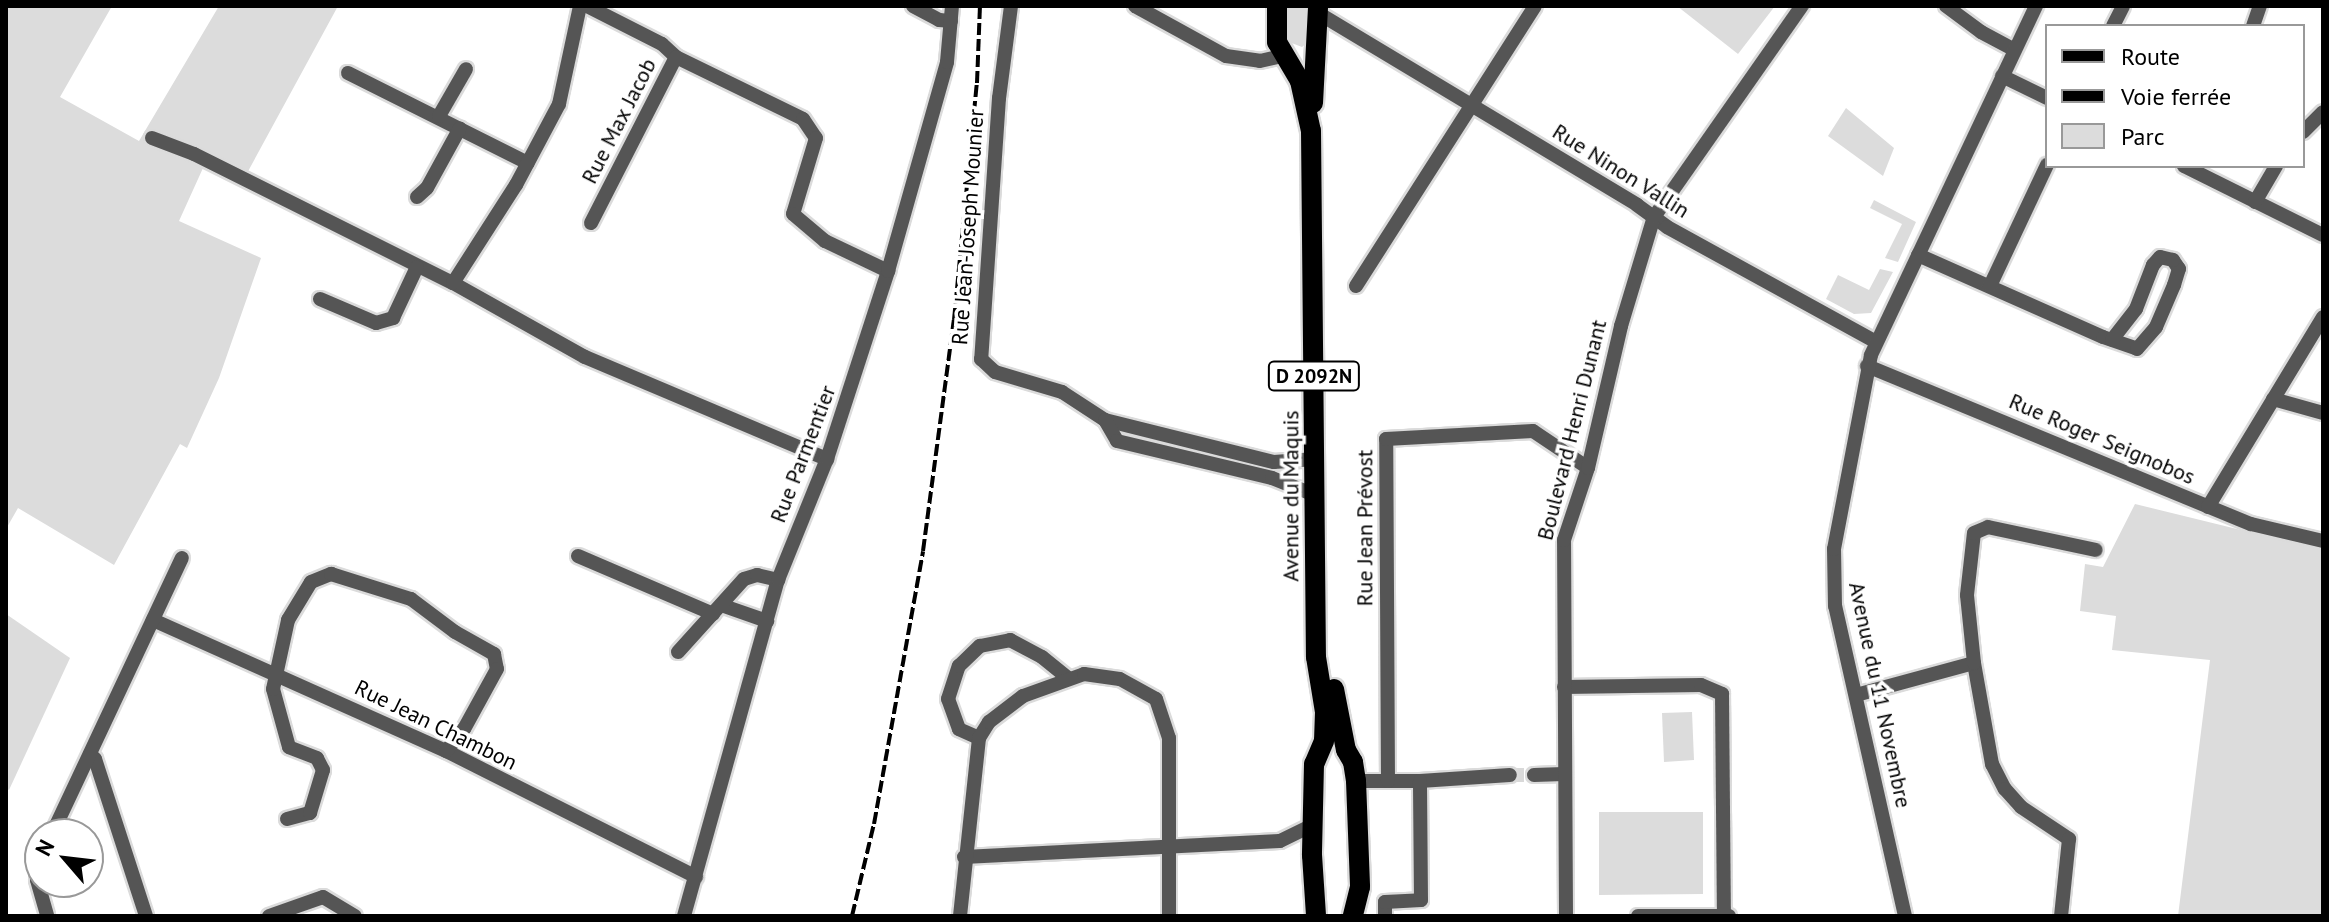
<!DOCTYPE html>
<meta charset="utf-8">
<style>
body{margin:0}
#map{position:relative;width:2329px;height:922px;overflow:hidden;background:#fff;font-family:"PT Sans",sans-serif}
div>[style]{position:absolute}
.green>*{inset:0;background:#dcdcdc}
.minor-tunnel>*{height:14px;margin-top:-7px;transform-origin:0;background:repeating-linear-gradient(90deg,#d9d9d9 0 14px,transparent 0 21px)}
.roads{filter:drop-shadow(2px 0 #dbdbdb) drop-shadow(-2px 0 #dbdbdb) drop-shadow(0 2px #dbdbdb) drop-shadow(0 -2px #dbdbdb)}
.minor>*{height:14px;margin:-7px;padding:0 7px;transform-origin:7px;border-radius:7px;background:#555}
.primary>*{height:20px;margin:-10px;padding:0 10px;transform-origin:10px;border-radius:10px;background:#000}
.rail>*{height:4px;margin-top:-2px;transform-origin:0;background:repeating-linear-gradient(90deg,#000 0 12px,transparent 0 16px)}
span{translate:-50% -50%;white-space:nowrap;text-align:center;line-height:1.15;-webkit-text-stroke:7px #fff;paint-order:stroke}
.shield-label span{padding:2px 6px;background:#fff;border:2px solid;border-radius:6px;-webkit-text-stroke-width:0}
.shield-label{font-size:20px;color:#000;font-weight:700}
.street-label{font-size:22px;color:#000}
.frame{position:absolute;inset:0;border:8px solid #000;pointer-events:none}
.legend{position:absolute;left:2045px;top:24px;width:260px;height:144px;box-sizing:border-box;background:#fff;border:2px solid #999;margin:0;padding:10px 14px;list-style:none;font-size:24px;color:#000}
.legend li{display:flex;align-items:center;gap:16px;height:40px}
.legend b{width:40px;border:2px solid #999}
.north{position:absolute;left:24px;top:818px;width:80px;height:80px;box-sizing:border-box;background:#fff;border:2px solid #999;border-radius:50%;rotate:298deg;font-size:22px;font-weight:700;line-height:32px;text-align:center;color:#000}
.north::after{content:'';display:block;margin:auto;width:28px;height:36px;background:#000;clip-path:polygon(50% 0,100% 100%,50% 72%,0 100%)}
</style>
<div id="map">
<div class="green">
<div style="clip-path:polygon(6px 6px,112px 6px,60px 97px,139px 141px,219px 6px,338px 6px,246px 175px,208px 157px,179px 221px,261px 258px,219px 378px,187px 448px,180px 444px,114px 565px,18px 508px,6px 529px)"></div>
<div style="clip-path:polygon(1287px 6px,1309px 6px,1308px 42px,1302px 47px,1289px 42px)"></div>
<div style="clip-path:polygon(1677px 6px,1775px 6px,1738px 54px)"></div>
<div style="clip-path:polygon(1846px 108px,1894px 148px,1883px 176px,1828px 136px)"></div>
<div style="clip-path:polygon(1874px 200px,1916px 222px,1898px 262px,1885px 258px,1902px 224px,1870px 208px)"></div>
<div style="clip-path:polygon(1880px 269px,1893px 272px,1871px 313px,1854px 314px,1826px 299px,1838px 275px,1869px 290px)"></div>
<div style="clip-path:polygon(2135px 504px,2323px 550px,2323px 916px,2178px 916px,2210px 660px,2112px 650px,2116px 616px,2080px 611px,2085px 564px,2103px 567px)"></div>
<div style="clip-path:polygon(6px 614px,70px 658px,9px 790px,6px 788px)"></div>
<div style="clip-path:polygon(1692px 712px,1694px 760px,1664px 762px,1662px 713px)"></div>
<div style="clip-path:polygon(1599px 812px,1703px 812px,1703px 894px,1599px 895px)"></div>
</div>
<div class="minor-tunnel">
<div style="left:1510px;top:775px;width:24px"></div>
</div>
<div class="roads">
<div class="minor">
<div style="left:587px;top:6px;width:84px;rotate:26.9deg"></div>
<div style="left:662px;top:44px;width:19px;rotate:43deg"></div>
<div style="left:676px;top:57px;width:141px;rotate:26deg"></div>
<div style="left:803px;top:119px;width:23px;rotate:56deg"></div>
<div style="left:816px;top:138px;width:79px;rotate:106.8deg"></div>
<div style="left:793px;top:214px;width:42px;rotate:40.2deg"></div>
<div style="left:825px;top:241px;width:70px;rotate:25.5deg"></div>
<div style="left:913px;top:6px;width:30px;rotate:28deg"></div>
<div style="left:939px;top:20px;width:12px;rotate:5deg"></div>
<div style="left:1011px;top:6px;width:93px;rotate:97.4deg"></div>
<div style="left:999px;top:98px;width:262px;rotate:93.9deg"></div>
<div style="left:981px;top:359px;width:19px;rotate:43deg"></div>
<div style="left:995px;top:372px;width:70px;rotate:16.6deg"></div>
<div style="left:1062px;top:392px;width:51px;rotate:33.1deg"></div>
<div style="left:1105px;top:420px;width:174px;rotate:14deg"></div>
<div style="left:1274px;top:462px;width:41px;rotate:-4.2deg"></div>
<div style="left:1135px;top:6px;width:104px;rotate:28.8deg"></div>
<div style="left:1226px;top:56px;width:34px;rotate:8deg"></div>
<div style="left:1260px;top:61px;width:23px;rotate:-13deg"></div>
<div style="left:1946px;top:6px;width:44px;rotate:36.6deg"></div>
<div style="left:1981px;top:32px;width:38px;rotate:28deg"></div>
<div style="left:1318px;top:13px;width:372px;rotate:31deg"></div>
<div style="left:1637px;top:205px;width:37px;rotate:36deg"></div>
<div style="left:1667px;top:227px;width:239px;rotate:28.8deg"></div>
<div style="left:2113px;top:26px;width:22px;rotate:-63deg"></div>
<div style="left:2253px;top:26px;width:21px;rotate:-71deg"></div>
<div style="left:348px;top:73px;width:201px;rotate:26.6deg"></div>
<div style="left:2002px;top:76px;width:50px;rotate:26.1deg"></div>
<div style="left:439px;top:116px;width:54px;rotate:-60.1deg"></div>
<div style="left:2303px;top:132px;width:28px;rotate:-45deg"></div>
<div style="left:152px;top:138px;width:45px;rotate:20.9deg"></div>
<div style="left:194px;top:154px;width:289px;rotate:26.5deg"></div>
<div style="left:453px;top:283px;width:151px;rotate:29.3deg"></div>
<div style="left:585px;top:357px;width:263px;rotate:22.9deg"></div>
<div style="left:2184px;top:166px;width:155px;rotate:26.4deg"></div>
<div style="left:417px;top:197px;width:13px;rotate:-42deg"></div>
<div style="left:427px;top:188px;width:68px;rotate:-61.2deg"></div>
<div style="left:2255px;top:202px;width:42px;rotate:-59.7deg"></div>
<div style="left:591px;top:223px;width:186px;rotate:-62.9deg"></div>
<div style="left:1918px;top:255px;width:202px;rotate:23.9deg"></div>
<div style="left:2103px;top:337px;width:36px;rotate:19deg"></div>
<div style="left:2137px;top:349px;width:29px;rotate:-49deg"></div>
<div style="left:2156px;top:327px;width:46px;rotate:-66.8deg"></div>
<div style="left:2174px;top:285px;width:17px;rotate:-73deg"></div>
<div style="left:2179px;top:269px;width:11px;rotate:-124deg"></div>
<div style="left:2173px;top:260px;width:13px;rotate:-167deg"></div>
<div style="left:2160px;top:257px;width:11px;rotate:131deg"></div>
<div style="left:2153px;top:265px;width:47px;rotate:111.1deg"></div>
<div style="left:2136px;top:309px;width:39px;rotate:128deg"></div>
<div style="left:453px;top:283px;width:117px;rotate:-57.3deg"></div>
<div style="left:516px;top:185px;width:92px;rotate:-62deg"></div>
<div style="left:559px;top:104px;width:100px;rotate:-77.9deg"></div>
<div style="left:1356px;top:286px;width:332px;rotate:-57.4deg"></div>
<div style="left:1990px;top:286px;width:134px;rotate:-64.8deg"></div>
<div style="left:320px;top:299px;width:61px;rotate:23.2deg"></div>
<div style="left:376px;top:323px;width:18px;rotate:-16deg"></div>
<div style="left:393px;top:318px;width:56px;rotate:-64.8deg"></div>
<div style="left:1867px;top:366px;width:415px;rotate:22.4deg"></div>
<div style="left:2251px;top:524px;width:74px;rotate:13.3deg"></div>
<div style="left:2273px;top:399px;width:52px;rotate:15.6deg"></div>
<div style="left:1105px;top:420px;width:24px;rotate:60deg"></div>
<div style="left:1117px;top:441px;width:159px;rotate:13.4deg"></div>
<div style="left:1272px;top:478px;width:46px;rotate:21.6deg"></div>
<div style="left:2208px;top:507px;width:222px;rotate:-58.8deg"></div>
<div style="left:578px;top:556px;width:147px;rotate:23.2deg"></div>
<div style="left:721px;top:605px;width:49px;rotate:19.2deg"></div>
<div style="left:153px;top:620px;width:321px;rotate:24.1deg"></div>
<div style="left:446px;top:751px;width:280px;rotate:26.7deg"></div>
<div style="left:678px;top:652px;width:98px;rotate:-47.9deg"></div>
<div style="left:744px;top:579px;width:14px;rotate:-17deg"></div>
<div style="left:757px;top:575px;width:22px;rotate:13deg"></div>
<div style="left:1974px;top:663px;width:103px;rotate:79.9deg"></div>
<div style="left:1992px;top:764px;width:28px;rotate:63deg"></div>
<div style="left:2005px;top:789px;width:24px;rotate:48deg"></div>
<div style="left:2021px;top:807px;width:58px;rotate:33.7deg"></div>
<div style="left:2069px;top:839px;width:77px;rotate:95.9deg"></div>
<div style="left:1564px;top:687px;width:137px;rotate:-0.8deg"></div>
<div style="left:1701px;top:685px;width:23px;rotate:23deg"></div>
<div style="left:1722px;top:694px;width:220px;rotate:89.5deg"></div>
<div style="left:1856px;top:695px;width:122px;rotate:-15.2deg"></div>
<div style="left:1974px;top:663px;width:68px;rotate:-95.9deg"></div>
<div style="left:1967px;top:595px;width:62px;rotate:-83.6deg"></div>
<div style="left:1974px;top:533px;width:15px;rotate:-23deg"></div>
<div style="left:1988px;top:527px;width:110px;rotate:12deg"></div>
<div style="left:979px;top:738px;width:22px;rotate:-156deg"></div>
<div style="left:959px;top:729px;width:32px;rotate:-110deg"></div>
<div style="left:948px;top:699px;width:35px;rotate:-72deg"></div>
<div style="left:959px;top:666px;width:29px;rotate:-44deg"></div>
<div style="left:980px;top:646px;width:31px;rotate:-11deg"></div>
<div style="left:1010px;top:640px;width:36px;rotate:28deg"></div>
<div style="left:1042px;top:657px;width:33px;rotate:39deg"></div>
<div style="left:90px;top:754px;width:7px;rotate:45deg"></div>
<div style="left:95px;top:759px;width:165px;rotate:72deg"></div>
<div style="left:1534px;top:775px;width:30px;rotate:-2deg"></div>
<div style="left:1356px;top:781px;width:64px"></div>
<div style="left:1420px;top:781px;width:90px;rotate:-3.8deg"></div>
<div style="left:1388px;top:781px;width:342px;rotate:-90.3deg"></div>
<div style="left:1386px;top:439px;width:147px;rotate:-3.1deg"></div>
<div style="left:1533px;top:431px;width:66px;rotate:33.9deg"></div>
<div style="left:287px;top:819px;width:24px;rotate:-15deg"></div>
<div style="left:310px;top:813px;width:45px;rotate:-73.2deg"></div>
<div style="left:323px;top:770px;width:13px;rotate:-117deg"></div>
<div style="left:317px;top:758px;width:30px;rotate:-159deg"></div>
<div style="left:289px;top:747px;width:60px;rotate:-105.4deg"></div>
<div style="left:273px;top:689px;width:71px;rotate:-77.7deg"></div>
<div style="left:288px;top:620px;width:44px;rotate:-58.8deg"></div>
<div style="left:311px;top:582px;width:22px;rotate:-22deg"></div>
<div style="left:331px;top:574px;width:84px;rotate:17.4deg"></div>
<div style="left:411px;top:599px;width:55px;rotate:36.9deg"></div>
<div style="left:455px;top:632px;width:45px;rotate:29.4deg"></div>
<div style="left:494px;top:654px;width:15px;rotate:79deg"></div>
<div style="left:497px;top:669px;width:68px;rotate:118.8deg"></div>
<div style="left:464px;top:729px;width:28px;rotate:129deg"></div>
<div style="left:52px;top:834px;width:305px;rotate:-64.8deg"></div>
<div style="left:964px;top:857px;width:316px;rotate:-2.9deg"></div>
<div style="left:1280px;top:841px;width:37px;rotate:-26deg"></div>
<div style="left:40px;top:860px;width:20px;rotate:99deg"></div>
<div style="left:37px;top:880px;width:37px;rotate:74deg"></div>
<div style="left:269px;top:916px;width:57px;rotate:-19.4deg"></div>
<div style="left:323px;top:897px;width:37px;rotate:31deg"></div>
<div style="left:684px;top:916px;width:349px;rotate:-74.4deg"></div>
<div style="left:778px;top:580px;width:131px;rotate:-68deg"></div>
<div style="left:827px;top:459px;width:198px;rotate:-72deg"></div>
<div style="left:888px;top:271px;width:217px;rotate:-74.2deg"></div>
<div style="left:947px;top:62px;width:56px;rotate:-84.9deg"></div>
<div style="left:960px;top:916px;width:179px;rotate:-83.9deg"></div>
<div style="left:979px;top:738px;width:19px;rotate:-58deg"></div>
<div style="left:989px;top:722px;width:43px;rotate:-37.4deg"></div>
<div style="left:1023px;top:696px;width:65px;rotate:-19.8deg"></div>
<div style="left:1084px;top:674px;width:36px;rotate:8deg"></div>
<div style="left:1120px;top:679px;width:41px;rotate:29.1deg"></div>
<div style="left:1156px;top:699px;width:41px;rotate:71.6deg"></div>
<div style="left:1169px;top:738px;width:178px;rotate:90deg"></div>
<div style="left:1385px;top:916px;width:14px;rotate:-90deg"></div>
<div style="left:1385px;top:902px;width:36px;rotate:-3deg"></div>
<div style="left:1421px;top:900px;width:119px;rotate:-90.5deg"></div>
<div style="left:1566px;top:916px;width:376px;rotate:-90.3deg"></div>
<div style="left:1564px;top:540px;width:76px;rotate:-71.6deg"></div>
<div style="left:1588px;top:468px;width:146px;rotate:-76.9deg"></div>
<div style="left:1621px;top:326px;width:114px;rotate:-73.2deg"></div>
<div style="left:1654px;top:217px;width:258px;rotate:-55deg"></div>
<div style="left:1638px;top:916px;width:91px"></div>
<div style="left:1905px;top:916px;width:318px;rotate:-102.7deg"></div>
<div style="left:1835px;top:606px;width:57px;rotate:-91deg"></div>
<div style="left:1834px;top:549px;width:197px;rotate:-79.2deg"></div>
<div style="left:1871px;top:355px;width:386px;rotate:-64.7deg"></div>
</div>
<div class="primary">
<div style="left:1277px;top:6px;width:36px;rotate:90deg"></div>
<div style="left:1277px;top:42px;width:45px;rotate:59.5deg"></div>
<div style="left:1300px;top:81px;width:51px;rotate:77.6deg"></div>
<div style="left:1311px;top:131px;width:526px;rotate:89.46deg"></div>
<div style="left:1316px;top:657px;width:56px;rotate:80.7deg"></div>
<div style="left:1325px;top:712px;width:29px;rotate:92deg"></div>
<div style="left:1324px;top:741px;width:25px;rotate:113deg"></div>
<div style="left:1314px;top:764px;width:91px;rotate:91.3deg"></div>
<div style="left:1312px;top:855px;width:61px;rotate:86.2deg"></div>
<div style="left:1313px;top:103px;width:97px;rotate:-87deg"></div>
<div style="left:1334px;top:689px;width:62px;rotate:78.9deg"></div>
<div style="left:1346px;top:750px;width:14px;rotate:60deg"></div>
<div style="left:1353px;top:762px;width:19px;rotate:81deg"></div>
<div style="left:1356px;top:781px;width:106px;rotate:87.8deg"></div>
<div style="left:1360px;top:887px;width:30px;rotate:104deg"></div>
</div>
</div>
<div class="rail">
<div style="left:852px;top:916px;width:95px;rotate:-76.6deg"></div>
<div style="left:874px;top:824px;width:277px;rotate:-79.8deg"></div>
<div style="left:923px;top:551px;width:233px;rotate:-82.4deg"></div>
<div style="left:954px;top:320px;width:238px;rotate:-84.5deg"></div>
<div style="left:977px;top:83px;width:77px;rotate:-87.8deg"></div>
</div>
<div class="shield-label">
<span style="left:1314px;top:376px">D 2092N</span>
</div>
<div class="street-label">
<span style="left:619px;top:121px;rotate:-63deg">Rue Max Jacob</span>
<span style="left:1621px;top:171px;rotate:32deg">Rue Ninon Vallin</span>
<span style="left:968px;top:227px;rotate:-86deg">Rue Jean-Joseph Mounier</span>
<span style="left:1572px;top:430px;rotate:-76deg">Boulevard Henri Dunant</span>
<span style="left:2102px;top:439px;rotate:23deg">Rue Roger Seignobos</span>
<span style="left:803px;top:454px;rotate:-69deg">Rue Parmentier</span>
<span style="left:1291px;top:496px;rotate:-90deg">Avenue du Maquis</span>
<span style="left:1365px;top:528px;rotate:-90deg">Rue Jean Prévost</span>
<span style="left:1880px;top:695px;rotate:78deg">Avenue du 11 Novembre</span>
<span style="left:436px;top:725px;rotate:26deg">Rue Jean Chambon</span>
</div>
<div class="frame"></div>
<ul class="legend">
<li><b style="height:10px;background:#000"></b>Route</li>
<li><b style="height:10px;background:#000"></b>Voie ferrée</li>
<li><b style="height:22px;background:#dcdcdc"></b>Parc</li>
</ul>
<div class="north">N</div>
</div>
